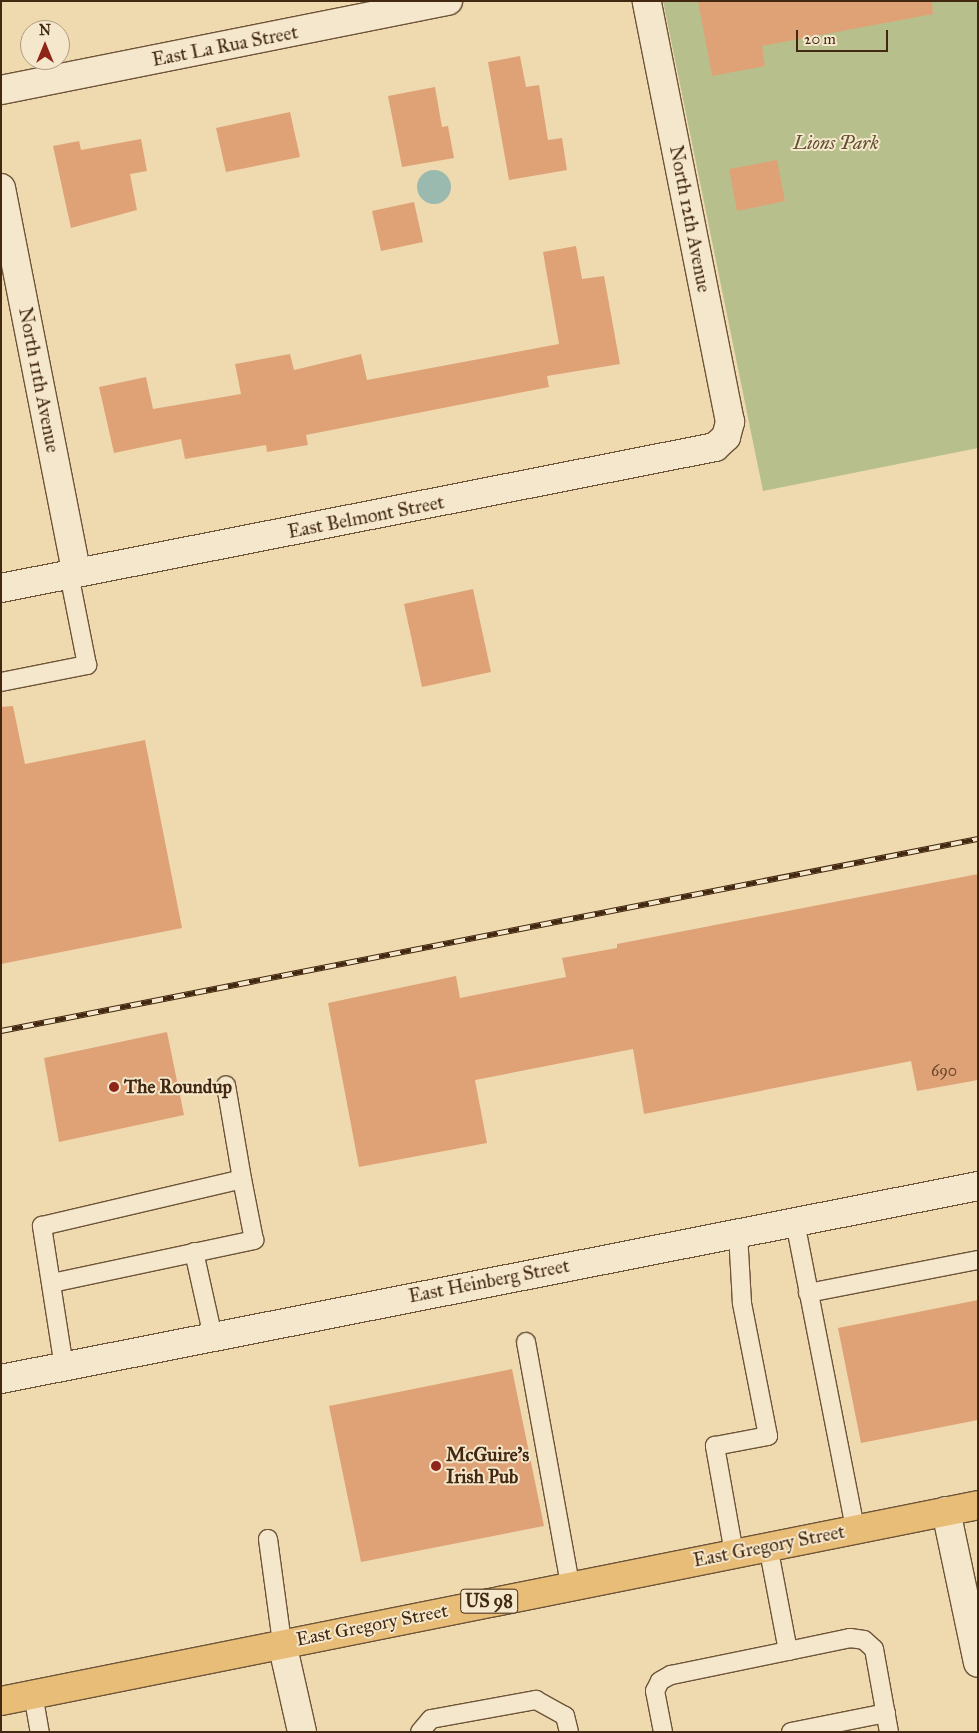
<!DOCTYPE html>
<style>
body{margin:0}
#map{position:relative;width:979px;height:1733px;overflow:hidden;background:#efdab0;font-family:"IM FELL Great Primer",serif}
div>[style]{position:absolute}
.green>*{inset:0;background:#b7c08c}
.water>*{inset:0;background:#9abaaf}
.round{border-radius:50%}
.building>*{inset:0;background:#dfa277}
.roads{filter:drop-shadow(1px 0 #6d5438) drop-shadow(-1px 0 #6d5438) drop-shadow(0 1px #6d5438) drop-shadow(0 -1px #6d5438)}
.lane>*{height:18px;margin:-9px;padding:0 9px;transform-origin:9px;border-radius:9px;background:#f5e7cc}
.street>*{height:28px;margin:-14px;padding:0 14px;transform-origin:14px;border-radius:14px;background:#f5e7cc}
.highway>*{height:28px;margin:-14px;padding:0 14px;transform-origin:14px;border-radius:14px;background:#e8bd78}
.rail>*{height:5.5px;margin-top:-2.75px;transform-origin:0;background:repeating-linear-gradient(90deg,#f5e7cc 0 11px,#422810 0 22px);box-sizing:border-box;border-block:1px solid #422810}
.dots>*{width:14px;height:14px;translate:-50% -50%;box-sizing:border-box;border:2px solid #f5e7cc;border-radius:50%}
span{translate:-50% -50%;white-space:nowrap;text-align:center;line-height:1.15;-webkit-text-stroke:4px #f5e7cc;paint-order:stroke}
.number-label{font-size:16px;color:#69462a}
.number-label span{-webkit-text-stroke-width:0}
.shield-label span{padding:1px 4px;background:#f5e7cc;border:1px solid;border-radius:4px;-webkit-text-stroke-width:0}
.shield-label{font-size:18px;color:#422810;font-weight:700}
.street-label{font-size:19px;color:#422810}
.park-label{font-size:19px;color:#5f4e2f;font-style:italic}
.poi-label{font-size:19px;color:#422810;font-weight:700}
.left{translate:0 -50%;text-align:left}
.frame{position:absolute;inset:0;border:2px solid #422810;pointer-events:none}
.north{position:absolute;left:20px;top:20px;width:50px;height:50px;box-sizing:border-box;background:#f5e7cc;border:1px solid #ad9b81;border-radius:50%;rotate:0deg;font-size:14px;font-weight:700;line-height:20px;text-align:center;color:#422810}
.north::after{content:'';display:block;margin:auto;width:18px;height:22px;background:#8f2418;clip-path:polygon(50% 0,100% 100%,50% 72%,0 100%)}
.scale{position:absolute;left:796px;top:30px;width:92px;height:22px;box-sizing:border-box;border:2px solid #422810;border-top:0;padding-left:6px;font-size:15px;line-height:18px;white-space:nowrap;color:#422810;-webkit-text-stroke:4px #f5e7cc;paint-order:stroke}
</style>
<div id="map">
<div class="green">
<div style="clip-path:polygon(663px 1px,978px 1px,978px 448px,763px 491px)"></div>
</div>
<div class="water">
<div class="round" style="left:417px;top:170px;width:34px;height:34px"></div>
</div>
<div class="building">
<div style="clip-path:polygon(698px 1px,932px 1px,933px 14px,762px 46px,765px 66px,712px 76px)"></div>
<div style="clip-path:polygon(520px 56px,526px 87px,539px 85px,548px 140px,562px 138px,567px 170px,509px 180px,488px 62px)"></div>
<div style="clip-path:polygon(435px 87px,442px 127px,448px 126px,454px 158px,402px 167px,388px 96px)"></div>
<div style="clip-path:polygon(290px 112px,300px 157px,226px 172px,216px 128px)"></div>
<div style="clip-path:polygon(141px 139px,147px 171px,130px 174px,137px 210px,71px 228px,53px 146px,79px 141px,81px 150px)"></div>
<div style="clip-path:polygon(777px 160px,785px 201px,737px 211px,729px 169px)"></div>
<div style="clip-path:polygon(414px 202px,423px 242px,381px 251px,372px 211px)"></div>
<div style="clip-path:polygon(576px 246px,582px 279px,604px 276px,620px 364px,547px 376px,549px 387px,306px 435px,308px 445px,267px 452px,266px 445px,185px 459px,181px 439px,114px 453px,99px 387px,146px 377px,153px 409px,241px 394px,235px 364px,290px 354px,294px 370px,361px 354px,367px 380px,559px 344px,543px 252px)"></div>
<div style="clip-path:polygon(473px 589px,491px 672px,422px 687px,404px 604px)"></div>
<div style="clip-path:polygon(13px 706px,25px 764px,145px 740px,182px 928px,1px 964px,1px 707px)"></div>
<div style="clip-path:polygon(978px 874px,978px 1080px,917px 1091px,911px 1061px,644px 1114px,633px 1049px,475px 1080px,487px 1143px,359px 1167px,328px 1003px,456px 976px,460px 998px,566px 977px,562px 958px,617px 948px,617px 944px)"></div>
<div style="clip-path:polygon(167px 1032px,184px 1115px,59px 1142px,44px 1058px)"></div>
<div style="clip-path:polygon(978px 1300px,978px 1420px,861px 1443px,838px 1328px)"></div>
<div style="clip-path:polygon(512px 1369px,544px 1526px,361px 1562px,329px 1406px)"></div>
</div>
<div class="roads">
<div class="lane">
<div style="left:1px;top:682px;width:88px;rotate:-11.2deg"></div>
<div style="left:87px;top:665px;width:93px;rotate:-101.2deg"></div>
<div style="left:795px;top:1222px;width:313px;rotate:78.9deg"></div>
<div style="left:194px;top:1252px;width:87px;rotate:77.4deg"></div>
<div style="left:52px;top:1283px;width:207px;rotate:-12deg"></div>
<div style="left:254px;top:1240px;width:62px;rotate:-101.1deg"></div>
<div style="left:808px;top:1293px;width:173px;rotate:-11deg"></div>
<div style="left:526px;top:1342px;width:247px;rotate:79.7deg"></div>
<div style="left:64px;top:1367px;width:143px;rotate:-98.9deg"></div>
<div style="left:42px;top:1226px;width:205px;rotate:-13.2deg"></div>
<div style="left:242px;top:1179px;width:95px;rotate:-99.7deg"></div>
<div style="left:268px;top:1539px;width:105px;rotate:82.3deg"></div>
<div style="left:768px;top:1546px;width:107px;rotate:79.2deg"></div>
<div style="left:788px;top:1651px;width:63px;rotate:-11.8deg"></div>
<div style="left:850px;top:1638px;width:14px;rotate:8deg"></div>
<div style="left:864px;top:1640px;width:13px;rotate:42deg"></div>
<div style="left:874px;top:1649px;width:84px;rotate:79.8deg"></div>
<div style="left:734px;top:1553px;width:109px;rotate:-100.1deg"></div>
<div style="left:715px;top:1446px;width:54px;rotate:-10.7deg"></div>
<div style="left:768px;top:1436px;width:136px;rotate:-101.1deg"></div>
<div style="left:742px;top:1303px;width:69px;rotate:-93.3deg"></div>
<div style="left:33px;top:1694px;width:39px;rotate:80deg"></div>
<div style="left:420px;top:1732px;width:17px;rotate:-50deg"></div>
<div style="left:431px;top:1719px;width:107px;rotate:-10.3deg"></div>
<div style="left:536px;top:1700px;width:33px;rotate:29deg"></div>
<div style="left:565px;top:1716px;width:16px;rotate:76deg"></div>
<div style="left:663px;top:1732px;width:42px;rotate:-101deg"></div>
<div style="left:655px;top:1691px;width:11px;rotate:-63deg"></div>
<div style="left:660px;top:1681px;width:13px;rotate:-29deg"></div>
<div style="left:671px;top:1675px;width:119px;rotate:-11.6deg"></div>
<div style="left:791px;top:1732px;width:97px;rotate:-11.3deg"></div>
</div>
<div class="street">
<div style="left:1px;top:90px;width:456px;rotate:-11.3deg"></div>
<div style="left:1px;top:188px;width:391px;rotate:78.9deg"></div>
<div style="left:1px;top:588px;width:728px;rotate:-11.17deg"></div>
<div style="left:715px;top:447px;width:15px;rotate:-42deg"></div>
<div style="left:726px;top:437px;width:16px;rotate:-75deg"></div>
<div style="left:730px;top:422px;width:429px;rotate:-101.2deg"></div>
<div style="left:1px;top:1379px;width:996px;rotate:-11.17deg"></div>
<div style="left:946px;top:1511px;width:155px;rotate:78.1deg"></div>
<div style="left:282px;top:1643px;width:91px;rotate:77.3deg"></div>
</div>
<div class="highway">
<div style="left:1px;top:1701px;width:996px;rotate:-11.34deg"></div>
</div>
</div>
<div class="rail">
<div style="left:1px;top:1031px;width:996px;rotate:-11.12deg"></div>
</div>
<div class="dots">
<div style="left:114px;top:1087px;background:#8f2418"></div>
<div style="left:436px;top:1466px;background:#8f2418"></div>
</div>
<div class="number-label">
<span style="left:944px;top:1071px">690</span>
</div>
<div class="shield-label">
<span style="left:489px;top:1601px">US 98</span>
</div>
<div class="street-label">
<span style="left:225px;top:46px;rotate:-11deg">East La Rua Street</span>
<span style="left:690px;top:219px;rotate:79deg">North 12th Avenue</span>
<span style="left:39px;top:380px;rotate:79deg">North 11th Avenue</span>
<span style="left:366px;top:517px;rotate:-11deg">East Belmont Street</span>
<span style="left:489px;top:1281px;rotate:-11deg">East Heinberg Street</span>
<span style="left:769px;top:1546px;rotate:-11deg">East Gregory Street</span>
<span style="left:372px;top:1625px;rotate:-11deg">East Gregory Street</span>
</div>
<div class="park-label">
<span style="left:836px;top:143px">Lions Park</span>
</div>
<div class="poi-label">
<span class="left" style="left:124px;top:1087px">The Roundup</span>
<span class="left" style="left:446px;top:1466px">McGuire's<br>Irish Pub</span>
</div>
<div class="frame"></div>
<div class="north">N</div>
<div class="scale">20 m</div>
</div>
